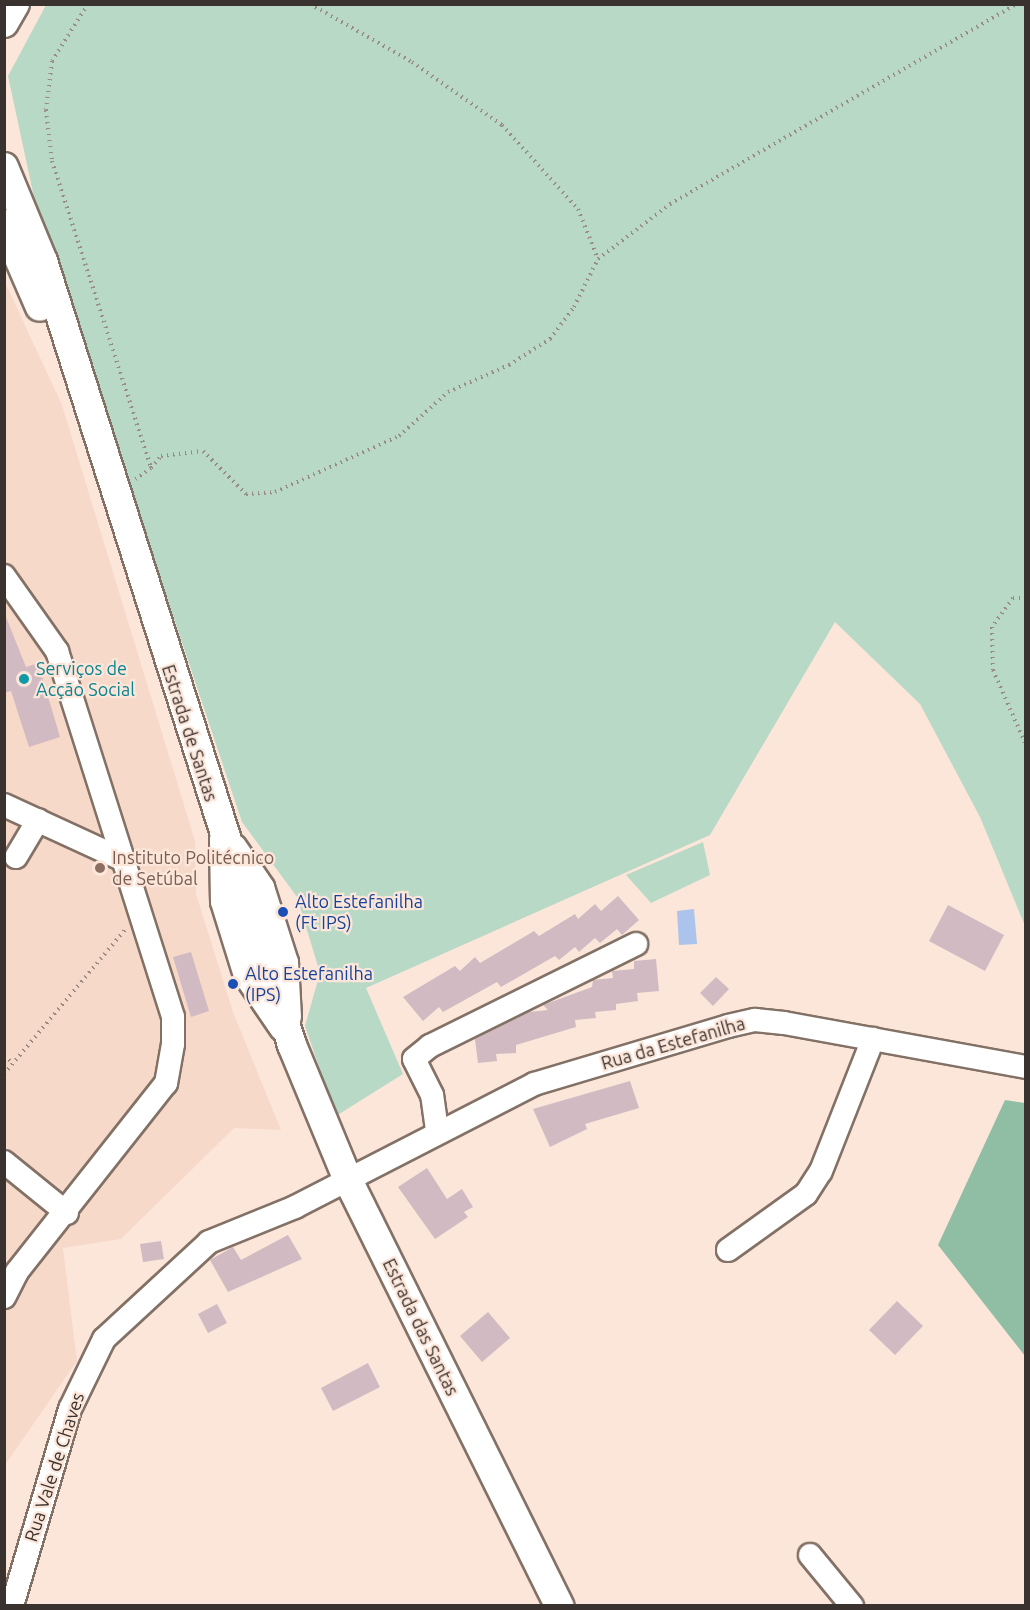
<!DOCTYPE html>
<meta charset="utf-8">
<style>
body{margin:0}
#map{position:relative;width:1030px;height:1610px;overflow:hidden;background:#fce6da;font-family:Ubuntu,sans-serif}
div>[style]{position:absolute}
.built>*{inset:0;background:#f6d9c9}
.green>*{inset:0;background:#b8d9c6}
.forest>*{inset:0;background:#8fbea4}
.water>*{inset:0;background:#acc4ec}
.building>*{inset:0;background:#d1bac2}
.path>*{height:4px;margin-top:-2px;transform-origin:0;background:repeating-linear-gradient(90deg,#998a82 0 1.5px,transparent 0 6px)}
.roads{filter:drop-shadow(2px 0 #837166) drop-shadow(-2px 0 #837166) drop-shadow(0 2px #837166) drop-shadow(0 -2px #837166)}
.minor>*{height:22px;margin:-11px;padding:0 11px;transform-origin:11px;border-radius:11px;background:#fff}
.major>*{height:28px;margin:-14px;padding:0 14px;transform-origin:14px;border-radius:14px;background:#fff}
.dots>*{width:16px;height:16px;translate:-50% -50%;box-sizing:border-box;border:3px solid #fce6da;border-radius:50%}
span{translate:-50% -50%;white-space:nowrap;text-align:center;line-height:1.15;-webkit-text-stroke:4.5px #fce6da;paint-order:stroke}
.culture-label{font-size:18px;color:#0d838f}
.left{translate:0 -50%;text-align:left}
.street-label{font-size:18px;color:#3a322e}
.education-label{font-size:18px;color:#785e54}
.transit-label{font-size:18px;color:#164399}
.frame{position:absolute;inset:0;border:6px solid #3a322e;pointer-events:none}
</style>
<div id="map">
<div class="built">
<div style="clip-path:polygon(4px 280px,62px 405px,195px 841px,196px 894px,233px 1012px,281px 1130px,234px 1128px,121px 1239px,63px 1248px,77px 1361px,5px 1465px)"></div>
</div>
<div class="green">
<div style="clip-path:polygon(46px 5px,1025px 5px,1025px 926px,980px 817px,920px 704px,835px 622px,710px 835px,366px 988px,403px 1074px,336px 1116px,305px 1026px,320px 973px,297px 897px,242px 822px,35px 202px,8px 76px)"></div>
<div style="clip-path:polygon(703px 842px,710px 875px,651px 903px,626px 875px)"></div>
</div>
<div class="forest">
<div style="clip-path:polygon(1005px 1100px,1025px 1103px,1025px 1356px,938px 1245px)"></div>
</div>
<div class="water">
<div style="clip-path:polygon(694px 909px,697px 944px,679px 945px,677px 911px)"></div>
</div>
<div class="building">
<div style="clip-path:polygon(4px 612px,26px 667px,38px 663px,60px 737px,29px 747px,11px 691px,4px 693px)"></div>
<div style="clip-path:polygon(618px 896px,639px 920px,622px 935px,617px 929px,600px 943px,595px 938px,579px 952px,575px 947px,559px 960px,555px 956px,501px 987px,497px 982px,443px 1012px,439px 1007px,423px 1021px,403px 997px,455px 966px,460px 971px,475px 957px,480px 963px,534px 931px,539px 936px,575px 914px,578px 919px,595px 904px,601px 911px)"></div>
<div style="clip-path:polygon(948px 905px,1004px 935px,985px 971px,929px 941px)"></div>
<div style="clip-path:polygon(191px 952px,209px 1011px,191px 1017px,173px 957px)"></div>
<div style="clip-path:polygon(656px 959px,659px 991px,637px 993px,638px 1001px,616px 1004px,616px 1010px,595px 1012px,596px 1018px,575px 1020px,576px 1027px,516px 1045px,516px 1053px,496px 1054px,497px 1061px,478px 1063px,475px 1039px,529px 1012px,548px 1010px,543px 1005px,592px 987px,593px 980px,613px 978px,612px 971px,634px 969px,634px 961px)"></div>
<div style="clip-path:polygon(716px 977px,729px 989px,713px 1006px,700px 993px)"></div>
<div style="clip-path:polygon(630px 1081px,639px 1108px,585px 1124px,587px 1129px,550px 1147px,533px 1109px)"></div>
<div style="clip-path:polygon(427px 1168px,447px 1199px,462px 1189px,473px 1207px,464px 1212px,468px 1217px,435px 1239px,398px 1187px)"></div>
<div style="clip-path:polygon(288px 1235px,302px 1259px,228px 1292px,210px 1260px,233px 1247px,241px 1260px)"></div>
<div style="clip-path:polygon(161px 1241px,164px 1259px,143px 1262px,140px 1244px)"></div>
<div style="clip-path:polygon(897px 1301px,923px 1326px,895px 1355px,869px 1330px)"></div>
<div style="clip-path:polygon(217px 1304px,227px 1323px,208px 1333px,198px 1314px)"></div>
<div style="clip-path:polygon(488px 1312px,510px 1338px,482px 1362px,460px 1336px)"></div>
<div style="clip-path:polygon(368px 1363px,380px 1387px,333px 1411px,321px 1388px)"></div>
</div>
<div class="path">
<div style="left:88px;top:4px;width:67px;rotate:122.3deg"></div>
<div style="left:52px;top:61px;width:49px;rotate:97deg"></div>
<div style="left:46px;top:110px;width:51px;rotate:83.3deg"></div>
<div style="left:52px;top:161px;width:323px;rotate:72.1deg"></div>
<div style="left:151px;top:468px;width:19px;rotate:144deg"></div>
<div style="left:310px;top:4px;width:117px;rotate:29.6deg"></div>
<div style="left:412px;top:62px;width:110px;rotate:35deg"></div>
<div style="left:502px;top:125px;width:113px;rotate:47.9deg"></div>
<div style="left:578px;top:209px;width:54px;rotate:68.2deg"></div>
<div style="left:151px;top:468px;width:16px;rotate:-50deg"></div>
<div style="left:161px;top:456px;width:42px;rotate:-6.8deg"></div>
<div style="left:203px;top:451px;width:61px;rotate:45deg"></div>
<div style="left:246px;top:494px;width:29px;rotate:-4deg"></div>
<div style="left:275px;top:492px;width:136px;rotate:-24.3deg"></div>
<div style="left:399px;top:436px;width:66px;rotate:-41.9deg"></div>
<div style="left:448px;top:392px;width:67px;rotate:-23.9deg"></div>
<div style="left:509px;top:365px;width:49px;rotate:-32.4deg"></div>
<div style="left:550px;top:339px;width:40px;rotate:-53deg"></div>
<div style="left:574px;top:307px;width:54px;rotate:-63.4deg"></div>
<div style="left:598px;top:259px;width:91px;rotate:-37.4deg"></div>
<div style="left:670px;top:204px;width:401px;rotate:-30deg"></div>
<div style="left:1026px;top:598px;width:13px;rotate:180deg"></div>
<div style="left:1013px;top:598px;width:36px;rotate:126deg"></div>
<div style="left:992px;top:627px;width:43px;rotate:88.7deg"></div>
<div style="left:993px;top:670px;width:82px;rotate:66.3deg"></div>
<div style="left:4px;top:1056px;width:11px;rotate:38deg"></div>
<div style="left:4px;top:1074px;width:188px;rotate:-50deg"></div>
</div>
<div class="roads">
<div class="minor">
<div style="left:4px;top:576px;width:92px;rotate:54.8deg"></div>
<div style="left:57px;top:651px;width:384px;rotate:72.4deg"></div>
<div style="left:173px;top:1017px;width:27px;rotate:90deg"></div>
<div style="left:173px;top:1044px;width:40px;rotate:100deg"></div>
<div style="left:166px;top:1083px;width:241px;rotate:128.3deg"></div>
<div style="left:17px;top:1272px;width:28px;rotate:117deg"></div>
<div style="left:4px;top:805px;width:134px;rotate:24.7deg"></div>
<div style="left:221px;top:839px;width:63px;rotate:89.1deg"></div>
<div style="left:222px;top:902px;width:77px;rotate:72.7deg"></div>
<div style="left:245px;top:976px;width:64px;rotate:55.8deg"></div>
<div style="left:235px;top:846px;width:50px;rotate:55.7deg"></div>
<div style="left:263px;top:887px;width:79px;rotate:72.3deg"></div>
<div style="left:287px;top:962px;width:55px;rotate:86.9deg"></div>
<div style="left:16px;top:857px;width:43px;rotate:-59.3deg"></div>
<div style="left:437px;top:1130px;width:35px;rotate:-98deg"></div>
<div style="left:432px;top:1095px;width:40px;rotate:-116.6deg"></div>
<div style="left:414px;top:1059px;width:21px;rotate:-39deg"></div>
<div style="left:430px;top:1046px;width:230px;rotate:-26.3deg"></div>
<div style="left:4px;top:1162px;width:81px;rotate:39deg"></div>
<div style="left:728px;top:1250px;width:96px;rotate:-35.7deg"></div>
<div style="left:806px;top:1194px;width:27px;rotate:-57deg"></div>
<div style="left:821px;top:1171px;width:142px;rotate:-68.5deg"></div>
<div style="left:810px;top:1555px;width:66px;rotate:50.5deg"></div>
<div style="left:12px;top:1606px;width:205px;rotate:-73.6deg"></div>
<div style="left:70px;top:1409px;width:78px;rotate:-64.1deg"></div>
<div style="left:104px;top:1339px;width:143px;rotate:-42.7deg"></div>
<div style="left:209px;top:1242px;width:93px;rotate:-22.1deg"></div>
<div style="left:295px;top:1207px;width:269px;rotate:-27.2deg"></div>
<div style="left:534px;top:1084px;width:202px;rotate:-16.6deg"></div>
<div style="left:728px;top:1026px;width:28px;rotate:-13deg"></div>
<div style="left:755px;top:1020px;width:29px;rotate:6deg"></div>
<div style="left:784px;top:1023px;width:246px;rotate:10.3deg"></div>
</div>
<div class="major">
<div style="left:4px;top:23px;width:22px;rotate:-60deg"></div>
<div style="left:4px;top:167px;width:102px;rotate:67.5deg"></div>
<div style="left:43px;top:261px;width:823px;rotate:72.38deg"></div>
<div style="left:292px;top:1045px;width:144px;rotate:67.5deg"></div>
<div style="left:347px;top:1178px;width:478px;rotate:63.6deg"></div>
<div style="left:4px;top:224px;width:90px;rotate:66.6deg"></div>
</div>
</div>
<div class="dots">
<div style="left:24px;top:679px;background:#0f9aa8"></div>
<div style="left:100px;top:868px;background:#8d6e63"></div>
<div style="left:283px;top:912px;background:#1a4fb4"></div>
<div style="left:233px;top:984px;background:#1a4fb4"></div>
</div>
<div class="culture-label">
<span class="left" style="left:36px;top:679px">Serviços de<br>Acção Social</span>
</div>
<div class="street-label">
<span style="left:190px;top:733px;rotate:72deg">Estrada de Santas</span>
<span style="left:673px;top:1043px;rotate:-16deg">Rua da Estefanilha</span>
<span style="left:421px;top:1327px;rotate:64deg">Estrada das Santas</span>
<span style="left:54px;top:1467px;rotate:-72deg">Rua Vale de Chaves</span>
</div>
<div class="education-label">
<span class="left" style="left:112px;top:868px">Instituto Politécnico<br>de Setúbal</span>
</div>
<div class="transit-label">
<span class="left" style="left:295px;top:912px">Alto Estefanilha<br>(Ft IPS)</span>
<span class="left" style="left:245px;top:984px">Alto Estefanilha<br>(IPS)</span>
</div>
<div class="frame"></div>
</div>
